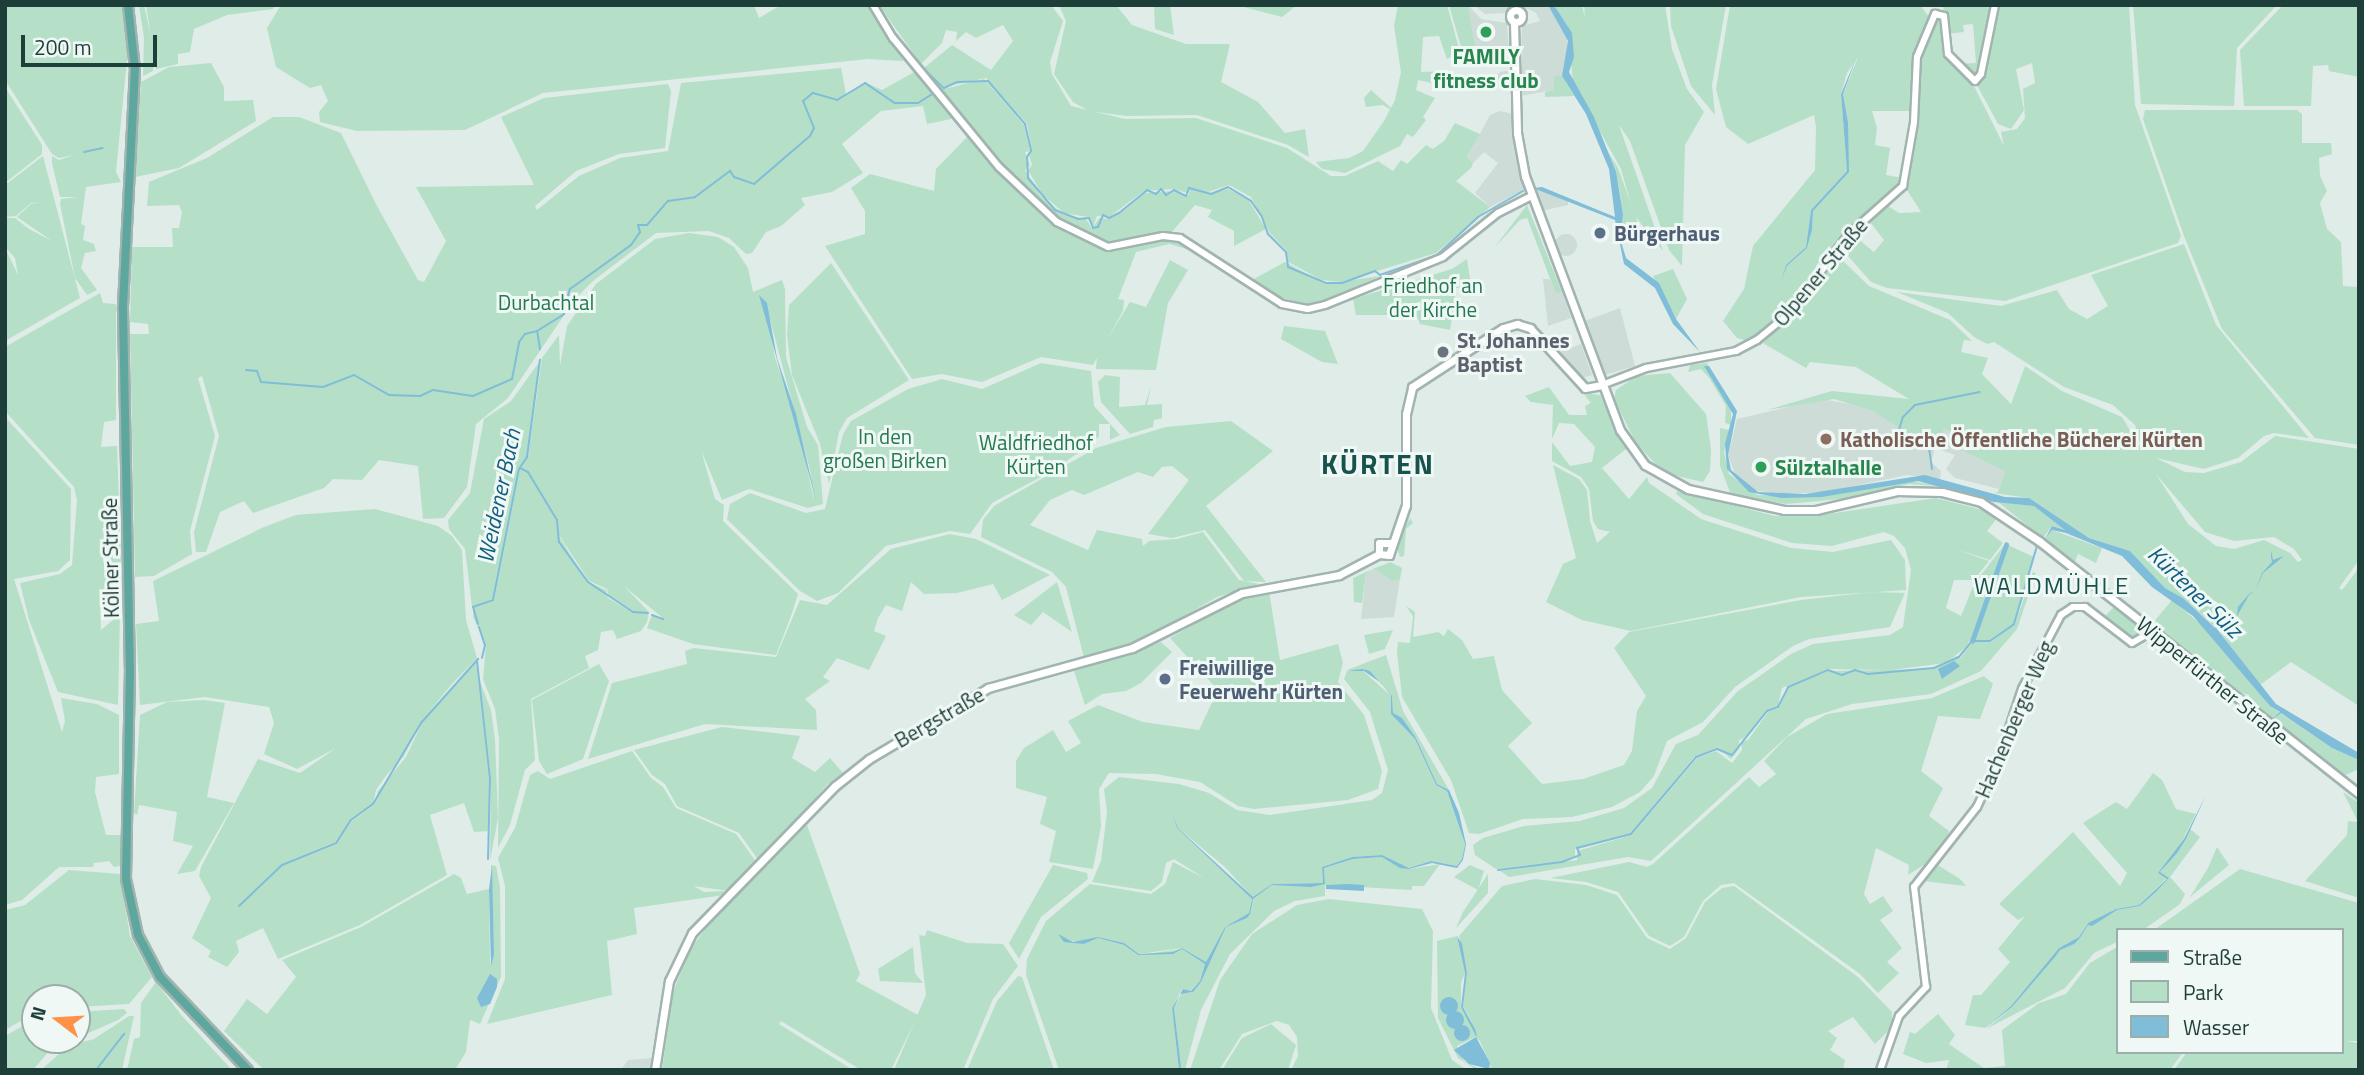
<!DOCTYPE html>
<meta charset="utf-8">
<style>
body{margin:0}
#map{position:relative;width:2364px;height:1075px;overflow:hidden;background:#dfece8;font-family:"Titillium Web",sans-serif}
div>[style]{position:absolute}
.built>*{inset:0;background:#cddcd7}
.round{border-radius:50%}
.green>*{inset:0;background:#b5e0c7}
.water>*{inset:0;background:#80bdd8}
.stream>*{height:2px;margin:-1px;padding:0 1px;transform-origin:1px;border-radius:1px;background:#80bdd8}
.canal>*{height:4.5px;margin:-2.25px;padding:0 2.25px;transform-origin:2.25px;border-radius:2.25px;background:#80bdd8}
.roads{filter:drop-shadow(2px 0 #a1b4b0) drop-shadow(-2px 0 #a1b4b0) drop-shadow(0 2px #a1b4b0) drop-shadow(0 -2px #a1b4b0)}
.tertiary>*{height:6px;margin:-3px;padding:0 3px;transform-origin:3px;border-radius:3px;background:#fff}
.secondary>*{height:7px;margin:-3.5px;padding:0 3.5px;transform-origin:3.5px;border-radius:3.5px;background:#fff}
.secondary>.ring{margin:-3.5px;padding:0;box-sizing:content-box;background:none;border:7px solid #fff;border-radius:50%}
.primary>*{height:8px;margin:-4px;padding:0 4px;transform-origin:4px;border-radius:4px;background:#5ea79f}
.dots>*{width:19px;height:19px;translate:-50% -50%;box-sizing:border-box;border:4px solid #eff8f5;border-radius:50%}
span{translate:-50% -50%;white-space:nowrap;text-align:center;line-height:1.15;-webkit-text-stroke:6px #eff8f5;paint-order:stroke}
.leisure-label{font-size:21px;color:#27864d;font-weight:700}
.left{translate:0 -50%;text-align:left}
.service-label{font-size:21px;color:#4e5e75;font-weight:700}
.street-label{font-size:21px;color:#1e3e3a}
.park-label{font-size:21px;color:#247951}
.worship-label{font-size:21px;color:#5b616d;font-weight:700}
.education-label{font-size:21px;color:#785e54;font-weight:700}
.water-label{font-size:23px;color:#125d80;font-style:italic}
.quarter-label{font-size:24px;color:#18524c;letter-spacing:2px}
.district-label{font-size:28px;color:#18524c;font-weight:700;letter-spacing:2px}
.frame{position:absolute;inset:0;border:7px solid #1e3e3a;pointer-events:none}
.legend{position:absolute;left:2116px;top:928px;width:228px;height:126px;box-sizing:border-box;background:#eff8f5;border:2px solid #9baeaa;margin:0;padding:9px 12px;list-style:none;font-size:21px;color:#1e3e3a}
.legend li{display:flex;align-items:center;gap:14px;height:35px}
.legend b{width:35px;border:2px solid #9baeaa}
.north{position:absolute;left:21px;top:984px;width:70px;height:70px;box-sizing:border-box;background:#eff8f5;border:2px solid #9baeaa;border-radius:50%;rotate:287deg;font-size:19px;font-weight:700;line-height:28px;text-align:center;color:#1e3e3a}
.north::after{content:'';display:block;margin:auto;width:24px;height:32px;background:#ff9149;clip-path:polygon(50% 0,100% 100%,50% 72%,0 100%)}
.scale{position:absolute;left:21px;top:35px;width:136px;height:32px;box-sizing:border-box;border:4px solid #1e3e3a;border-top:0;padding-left:9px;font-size:21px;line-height:24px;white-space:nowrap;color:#1e3e3a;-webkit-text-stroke:5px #eff8f5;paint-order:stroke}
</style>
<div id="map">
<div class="built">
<div style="clip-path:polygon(1468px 5px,1481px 19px,1507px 23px,1509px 51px,1477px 56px)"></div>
<div style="clip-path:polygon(1474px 5px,1509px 5px,1509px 8px,1504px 13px,1485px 14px)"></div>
<div style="clip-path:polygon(1520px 5px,1548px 5px,1567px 36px,1568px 53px,1562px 76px,1554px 77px,1554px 90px,1520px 96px,1522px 26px,1540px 21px,1536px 13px)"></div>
<div class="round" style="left:1496px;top:71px;width:18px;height:18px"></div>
<div style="clip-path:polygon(1500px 111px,1513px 114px,1524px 190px,1490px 207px,1475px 193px,1498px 163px,1484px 152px,1473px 163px,1467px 158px,1490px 115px)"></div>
<div style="clip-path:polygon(1533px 188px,1568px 199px,1568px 205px,1541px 211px)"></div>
<div class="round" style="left:1555px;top:234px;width:22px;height:22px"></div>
<div style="clip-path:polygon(1543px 279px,1550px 279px,1556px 294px,1562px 292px,1571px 318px,1548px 326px)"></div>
<div style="clip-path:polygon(1620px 308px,1635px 366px,1605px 375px,1582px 322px)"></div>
<div style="clip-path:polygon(1581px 344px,1592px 375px,1579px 379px,1557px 353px)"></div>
<div style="clip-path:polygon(1822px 399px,1860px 406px,1941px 439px,1944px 429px,1962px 435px,1962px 444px,2005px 471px,1999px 489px,1955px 478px,1946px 469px,1955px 455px,1935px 448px,1931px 462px,1941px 471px,1940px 479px,1907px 475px,1825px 492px,1778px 494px,1752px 490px,1736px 477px,1728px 455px,1737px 419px)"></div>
<div style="clip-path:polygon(1375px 568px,1392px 581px,1400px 579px,1394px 617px,1361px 619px,1366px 574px)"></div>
<div style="clip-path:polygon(654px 1058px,652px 1070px,621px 1070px,628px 1060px)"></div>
</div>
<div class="green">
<div style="clip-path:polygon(5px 5px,124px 5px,128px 49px,116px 172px,121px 182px,86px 187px,81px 224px,85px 226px,83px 240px,94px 244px,96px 251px,85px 253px,81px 268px,97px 290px,87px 295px,75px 278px,60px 204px,61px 199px,78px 197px,60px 197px,52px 163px,52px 156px,59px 160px,74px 155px,59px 158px,52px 154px,5px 80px)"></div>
<div style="clip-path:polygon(139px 5px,144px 5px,153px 45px,153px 71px,143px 76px,144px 38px)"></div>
<div style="clip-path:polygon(146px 5px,275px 5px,273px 9px,227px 15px,194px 29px,190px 52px,178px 54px,178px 64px,156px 69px)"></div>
<div style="clip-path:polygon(281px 5px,754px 5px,759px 18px,781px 5px,869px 5px,905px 57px,903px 61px,868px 59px,543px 93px,465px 130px,357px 131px,320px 122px,319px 112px,328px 101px,321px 85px,310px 88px,276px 67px,267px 28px)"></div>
<div style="clip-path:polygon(879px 5px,1051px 5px,1063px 21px,1050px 62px,1052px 74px,1071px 106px,1125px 119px,1196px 118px,1287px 148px,1331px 176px,1345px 176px,1378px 161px,1393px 171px,1401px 160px,1407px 164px,1426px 145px,1433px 149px,1444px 141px,1455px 123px,1480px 134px,1467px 157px,1473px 163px,1471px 168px,1456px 181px,1490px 207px,1436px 253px,1341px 282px,1321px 280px,1287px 261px,1287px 251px,1269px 232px,1251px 197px,1229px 185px,1208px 192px,1189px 187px,1187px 193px,1174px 189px,1144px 191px,1109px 217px,1097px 216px,1093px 227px,1088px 217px,1064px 213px,1042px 194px,1028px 170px,1032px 165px,1028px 153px,1032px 151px,1027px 124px,986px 78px,944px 87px,924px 68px,952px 45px,991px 70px,1013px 41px,1003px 25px,976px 38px,966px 32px,956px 41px,957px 32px,946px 30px,942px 43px,921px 64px)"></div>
<div style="clip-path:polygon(1059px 5px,1116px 5px,1132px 25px,1186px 44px,1230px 44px,1221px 82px,1258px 102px,1285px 133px,1305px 129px,1309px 157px,1288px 145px,1197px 115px,1126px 116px,1089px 111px,1073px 102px,1054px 74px,1066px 21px)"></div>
<div style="clip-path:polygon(1154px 5px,1170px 5px,1174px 35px,1155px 29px)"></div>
<div style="clip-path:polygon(1236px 5px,1297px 5px,1282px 17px)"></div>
<div style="clip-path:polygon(1398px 5px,1447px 5px,1460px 52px,1447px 59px,1439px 36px,1423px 37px,1421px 72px,1446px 71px,1445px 86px,1418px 80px,1416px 90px,1435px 98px,1423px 117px,1426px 120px,1413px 137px,1407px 134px,1400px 146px,1345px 173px,1322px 169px,1316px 162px,1349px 158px,1363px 151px,1384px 121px,1390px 109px,1383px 105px,1366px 107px,1364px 98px,1371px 90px,1391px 108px,1395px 100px,1401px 72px,1394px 26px)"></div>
<div style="clip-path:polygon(1449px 5px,1468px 5px,1477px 56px,1464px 57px)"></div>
<div style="clip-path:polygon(1554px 5px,1582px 5px,1585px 18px,1584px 5px,1665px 5px,1672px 49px,1687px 89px,1704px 112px,1685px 145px,1682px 266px,1669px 250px,1630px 141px,1619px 125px,1663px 251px,1634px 215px,1621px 169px,1573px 83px,1568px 27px)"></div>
<div style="clip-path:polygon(1670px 5px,1726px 5px,1712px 85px,1715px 115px,1691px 86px,1671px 26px)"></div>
<div style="clip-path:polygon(evenodd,1730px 5px,1920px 5px,1930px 18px,1914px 52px,1912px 111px,1872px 111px,1877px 128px,1875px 145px,1890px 148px,1886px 175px,1903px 178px,1899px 185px,1848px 231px,1790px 308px,1747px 341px,1737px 338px,1723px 321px,1744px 289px,1753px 246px,1815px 170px,1816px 127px,1814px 115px,1748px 144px,1726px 127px,1716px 89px,1730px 5px,1858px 57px,1843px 94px,1848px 122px,1848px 172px,1813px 211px,1812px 230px,1807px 248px,1787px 266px,1781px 282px,1786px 265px,1806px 247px,1811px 210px,1847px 171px,1841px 94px,1847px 73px,1858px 57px)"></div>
<div style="clip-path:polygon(1943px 5px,1992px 5px,1975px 78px,1958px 64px,1976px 63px,1973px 24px,1963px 25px,1964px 32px,1946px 34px)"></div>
<div style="clip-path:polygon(1997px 5px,2129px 5px,2135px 105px,2181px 236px,2178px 243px,2005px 301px,1887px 288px,1871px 282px,1841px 248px,1852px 234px,1874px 252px,1884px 240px,1867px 218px,1885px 204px,1899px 213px,1921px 212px,1905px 187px,1919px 62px,1937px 17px,1942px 19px,1944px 52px,1975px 88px,2004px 146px,2001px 132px,2017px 129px,2025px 118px,2023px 89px,2035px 83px,2032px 63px,2016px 69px,2024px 110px,2011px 129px,1998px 124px,1978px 87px)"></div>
<div style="clip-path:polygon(2133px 5px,2277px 5px,2237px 48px,2234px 106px,2141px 104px)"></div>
<div style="clip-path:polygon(2283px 5px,2359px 5px,2359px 77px,2329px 71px,2328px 65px,2313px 66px,2311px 106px,2244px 106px,2240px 50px)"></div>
<div style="clip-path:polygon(211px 63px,224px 87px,224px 101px,253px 100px,256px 121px,179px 168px,135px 177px,141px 82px,169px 67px)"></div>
<div style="clip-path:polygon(841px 68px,846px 94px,865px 82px,882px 90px,916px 71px,953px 114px,951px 119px,927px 124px,923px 106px,881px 111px,842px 144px,863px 173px,832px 192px,801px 198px,805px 205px,781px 226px,766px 232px,752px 253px,746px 254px,729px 238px,709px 231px,656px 233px,593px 281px,575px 299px,508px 398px,476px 424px,467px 487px,444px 518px,423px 519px,418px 466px,379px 460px,362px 480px,333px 479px,324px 488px,253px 513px,244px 501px,220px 512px,206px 552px,196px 552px,194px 532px,219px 436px,202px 376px,198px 378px,215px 436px,190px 531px,192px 554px,154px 576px,135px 577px,130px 334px,149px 334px,148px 324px,130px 322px,132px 247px,173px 247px,172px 228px,179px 228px,182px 212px,179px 205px,147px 206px,149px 182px,207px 158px,273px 117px,299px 117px,341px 133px,377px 206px,418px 280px,424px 282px,446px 241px,416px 187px,534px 185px,501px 117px,544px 98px,668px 84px,671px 91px,665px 148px,619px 154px,576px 171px,535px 206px,537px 210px,579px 176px,620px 158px,668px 151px,681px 83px)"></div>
<div style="clip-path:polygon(923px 69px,944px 89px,984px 79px,1024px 125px,1030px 151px,1025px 152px,1030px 165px,1025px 170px,1040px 195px,1064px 215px,1086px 219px,1092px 229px,1099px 218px,1109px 219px,1126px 209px,1144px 193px,1174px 191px,1188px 196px,1190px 189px,1210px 194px,1228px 189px,1248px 199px,1266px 229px,1234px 246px,1234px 231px,1208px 217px,1212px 210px,1195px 205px,1171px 233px,1109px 245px,1062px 223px,1001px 165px)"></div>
<div style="clip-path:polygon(1554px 76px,1562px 76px,1574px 96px,1545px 97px,1545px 92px,1554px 90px)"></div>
<div style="clip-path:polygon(5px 87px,42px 145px,42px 154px,5px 183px)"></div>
<div style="clip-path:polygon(2145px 110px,2297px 110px,2302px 114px,2302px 143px,2331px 143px,2332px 154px,2319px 158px,2320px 176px,2327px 191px,2320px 203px,2327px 229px,2341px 242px,2343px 286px,2359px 287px,2359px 445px,2315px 438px,2222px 329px,2184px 236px,2143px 119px)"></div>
<div style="clip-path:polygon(969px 135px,1064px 230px,1107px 249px,1163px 238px,1179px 240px,1197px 252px,1169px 244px,1136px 252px,1118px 299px,1124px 300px,1123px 311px,1093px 365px,1041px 357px,982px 382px,942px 374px,912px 379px,825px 246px,865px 234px,865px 211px,851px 188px,870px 174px,934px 191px,936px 169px)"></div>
<div style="clip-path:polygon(1600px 139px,1618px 168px,1639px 226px,1619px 230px,1623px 214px,1619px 187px)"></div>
<div style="clip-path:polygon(43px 156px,80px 298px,5px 341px,5px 248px,18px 275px,15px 258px,5px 247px,5px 218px,15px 218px,29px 229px,52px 241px,17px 217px,31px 204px,41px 202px,31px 203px,16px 216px,5px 217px,5px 185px)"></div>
<div style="clip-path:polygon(1527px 205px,1562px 292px,1556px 294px,1527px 218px,1520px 220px,1494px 248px)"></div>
<div style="clip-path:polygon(evenodd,689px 233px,718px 237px,734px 247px,748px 268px,753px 292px,782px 280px,785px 289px,786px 357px,807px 427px,818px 445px,823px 504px,808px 508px,749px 489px,722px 500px,701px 450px,715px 499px,724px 505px,723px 521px,798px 594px,791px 616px,776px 655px,693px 644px,647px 628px,652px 615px,664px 619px,624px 586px,649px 612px,647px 622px,641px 631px,617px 639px,613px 630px,601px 632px,598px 650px,585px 656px,589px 668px,531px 699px,535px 760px,525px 770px,510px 825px,498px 848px,499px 739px,495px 709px,483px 679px,486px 645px,473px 617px,473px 608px,494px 600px,520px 469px,528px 473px,557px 520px,558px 535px,588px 582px,606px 590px,608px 598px,633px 613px,648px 613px,634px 612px,609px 597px,607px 589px,589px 581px,559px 535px,558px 520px,529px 472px,521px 468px,528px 457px,542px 358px,559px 335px,560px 366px,567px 326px,596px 284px,655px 239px,689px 233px,766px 304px,810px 470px,814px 500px,795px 414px,775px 358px,766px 304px)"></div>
<div style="clip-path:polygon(evenodd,2184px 244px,2216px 325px,2309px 438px,2274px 433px,2264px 436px,2238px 458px,2204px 469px,2156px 458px,2185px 472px,2204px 473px,2241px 462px,2275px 436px,2359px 449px,2359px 560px,2339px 588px,2342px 590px,2359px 568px,2359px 706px,2291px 662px,2260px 685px,2218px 630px,2183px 598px,2165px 588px,2130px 551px,2089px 538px,2029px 498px,1994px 493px,1998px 492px,2005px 471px,1960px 449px,1962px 435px,1944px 429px,1941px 439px,1907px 433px,1873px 411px,1834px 399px,1767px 410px,1832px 391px,1909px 399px,1856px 367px,1810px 362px,1806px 368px,1763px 343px,1801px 306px,1839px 257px,1869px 286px,1950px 320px,1972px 341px,1964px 340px,1961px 352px,1988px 358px,1982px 374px,2011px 404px,2025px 366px,2062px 391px,2122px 417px,2142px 450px,2135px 425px,2113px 405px,2064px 387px,1994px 342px,1987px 344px,1974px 337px,1948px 313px,1897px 292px,2001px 306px,2057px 290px,2069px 309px,2087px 319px,2108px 306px,2091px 275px,2184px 244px,2156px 474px,2205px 532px,2234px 541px,2274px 537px,2294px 549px,2302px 560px,2298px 562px,2290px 553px,2264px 540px,2234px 549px,2216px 546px,2188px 524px,2156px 474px)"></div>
<div style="clip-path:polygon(1467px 259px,1471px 286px,1456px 288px,1450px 330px,1420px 324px,1414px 310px,1397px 315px,1356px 315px,1353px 299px,1452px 269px)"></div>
<div style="clip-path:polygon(1170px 260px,1188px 270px,1168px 303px,1156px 370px,1096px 369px,1097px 356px,1130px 302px,1146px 307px)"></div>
<div style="clip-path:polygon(1285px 262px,1326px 284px,1380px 276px,1315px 304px,1302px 303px,1276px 296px,1252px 280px)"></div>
<div style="clip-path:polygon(831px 263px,909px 380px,847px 418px,839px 432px,829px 484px,820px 444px,792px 375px,787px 335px,789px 305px)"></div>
<div style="clip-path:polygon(1673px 269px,1687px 299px,1676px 319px,1653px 276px)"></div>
<div style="clip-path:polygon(100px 293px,103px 303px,116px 304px,116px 420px,104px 422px,101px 447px,117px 446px,122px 587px,100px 596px,101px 630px,120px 614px,118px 705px,58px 692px,29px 620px,20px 583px,60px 574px,72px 565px,77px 500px,74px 487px,5px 411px,5px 347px)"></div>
<div style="clip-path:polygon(1284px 326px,1325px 331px,1338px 364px,1322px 362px,1281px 339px)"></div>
<div style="clip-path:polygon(540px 361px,527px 456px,519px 469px,493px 599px,472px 607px,465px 549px,449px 529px,448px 520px,470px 493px,484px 419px,511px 401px)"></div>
<div style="clip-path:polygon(1041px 363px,1091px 371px,1094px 406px,1120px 435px,1110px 440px,1110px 424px,1099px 424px,1099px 437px,1076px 448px,1078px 453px,1050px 472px,992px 503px,970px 534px,950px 531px,886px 546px,838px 593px,817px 601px,800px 591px,727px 519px,730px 504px,750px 493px,806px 513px,825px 509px,843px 434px,851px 421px,908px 389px,942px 379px,982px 389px)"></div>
<div style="clip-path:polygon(1707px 363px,1731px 407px,1731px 425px,1725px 423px,1726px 406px,1710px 379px,1701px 369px,1688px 372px,1690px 365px)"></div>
<div style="clip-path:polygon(1670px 373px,1706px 414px,1711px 449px,1710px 471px,1703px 482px,1664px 473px,1636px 443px,1614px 399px,1616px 390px,1637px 376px)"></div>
<div style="clip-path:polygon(1105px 375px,1120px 377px,1119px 407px,1145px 405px,1151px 386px,1147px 405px,1162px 404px,1162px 418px,1154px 420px,1153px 427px,1130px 434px,1101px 402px,1098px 382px)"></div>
<div style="clip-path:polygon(1549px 387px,1569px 415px,1587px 415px,1585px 406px,1591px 403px,1583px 393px,1600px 395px,1626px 449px,1602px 468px,1629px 499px,1647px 477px,1649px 483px,1701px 519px,1791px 548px,1833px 552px,1891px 540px,1905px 560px,1906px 590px,1801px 597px,1631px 631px,1582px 620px,1546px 602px,1563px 564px,1576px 558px,1553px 465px,1579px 479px,1587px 490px,1590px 521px,1597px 543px,1610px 532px,1598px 529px,1593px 521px,1589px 489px,1581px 477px,1552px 461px,1552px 442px,1570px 466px,1592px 462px,1595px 447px,1574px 424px,1559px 423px,1552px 439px,1553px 405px,1531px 402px,1525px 396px)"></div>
<div style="clip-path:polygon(5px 417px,71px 489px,70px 560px,58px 571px,14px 579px,62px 732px,65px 721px,61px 698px,97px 704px,119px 715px,119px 774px,96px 777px,95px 792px,106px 835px,122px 835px,120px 866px,114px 867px,109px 861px,94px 863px,93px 867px,59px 867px,22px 900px,5px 905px)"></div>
<div style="clip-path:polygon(1231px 421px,1273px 451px,1206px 506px,1266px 582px,1244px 581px,1205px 530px,1172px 538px,1148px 534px,1189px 480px,1172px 466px,1162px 467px,1153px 477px,1138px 472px,1084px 495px,1072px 490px,1050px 500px,1030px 525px,1088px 550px,1097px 530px,1142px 539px,1143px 546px,1149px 541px,1177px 539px,1203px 532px,1239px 580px,1259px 584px,1217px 597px,1145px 639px,1084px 658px,1066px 587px,1052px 572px,981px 537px,983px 520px,994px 506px,1096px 448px,1166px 427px)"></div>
<div style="clip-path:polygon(1720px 428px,1729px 430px,1724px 452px,1729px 474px,1757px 495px,1822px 497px,1910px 481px,1940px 486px,1909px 484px,1851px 498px,1786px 504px,1731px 495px,1720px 466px)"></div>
<div style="clip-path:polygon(1677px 491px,1775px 516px,1828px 514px,1936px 498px,1987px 511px,1998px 517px,1987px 531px,2003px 543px,1990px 560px,1955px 549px,1989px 561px,1974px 580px,1954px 580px,1946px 608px,1961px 616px,1974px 584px,2005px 544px,1979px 626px,1966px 647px,1946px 663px,1891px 670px,1828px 669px,1782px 688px,1778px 706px,1766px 711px,1746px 737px,1739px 740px,1739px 749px,1731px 759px,1718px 748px,1695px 756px,1630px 834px,1575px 849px,1575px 857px,1562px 861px,1496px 869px,1475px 855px,1473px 845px,1483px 838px,1524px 826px,1580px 821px,1624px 808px,1652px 788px,1676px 744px,1698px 735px,1738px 691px,1791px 654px,1813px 644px,1890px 635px,1903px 627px,1911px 570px,1905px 548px,1894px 536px,1884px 532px,1832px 546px,1792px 543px,1703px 514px,1676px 494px)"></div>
<div style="clip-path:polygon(1998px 502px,2034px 506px,2066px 530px,2052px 526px,2043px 538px)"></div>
<div style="clip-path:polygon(375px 509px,438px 526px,452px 536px,462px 550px,466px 620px,477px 658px,451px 685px,421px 722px,404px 756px,385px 777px,376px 790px,373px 804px,351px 820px,335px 842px,282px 864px,238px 907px,282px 865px,336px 843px,352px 821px,374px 805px,378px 791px,406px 757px,422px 723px,476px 661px,489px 778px,489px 831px,474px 832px,464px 803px,430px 815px,447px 875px,360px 925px,278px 959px,263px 928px,236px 941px,239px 952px,227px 967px,208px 957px,211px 951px,192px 938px,211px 898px,199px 876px,201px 867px,258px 759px,300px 773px,336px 748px,297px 769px,264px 754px,274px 723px,269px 707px,205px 697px,140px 705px,136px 624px,159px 621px,153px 581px,264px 527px,296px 515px)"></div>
<div style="clip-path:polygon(1410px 518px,1413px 523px,1406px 529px,1404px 556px,1400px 557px,1396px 545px)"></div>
<div style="clip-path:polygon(2052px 530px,2102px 548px,2096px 563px,2078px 554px,2074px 564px,2045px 539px)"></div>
<div style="clip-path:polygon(950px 534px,976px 539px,1050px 575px,1002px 600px,993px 584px,957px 593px,924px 594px,911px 582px,902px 611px,886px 605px,878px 618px,874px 631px,886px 636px,869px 670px,837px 658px,823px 677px,830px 681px,805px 699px,816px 710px,817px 730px,705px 724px,588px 759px,612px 683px,687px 664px,685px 651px,694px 648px,776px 657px,800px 600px,827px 605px,891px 549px)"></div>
<div style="clip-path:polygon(2008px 545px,2034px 557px,2025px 592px,2014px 623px,1990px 640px,1973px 640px)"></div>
<div style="clip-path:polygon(1390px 562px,1402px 568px,1400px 579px,1392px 581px,1374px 568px,1366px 574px,1362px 603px,1354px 602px,1353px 578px,1375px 568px,1386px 564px)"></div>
<div style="clip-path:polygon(2033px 572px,2036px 573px,2017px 629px,1981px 671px,1931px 694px,1852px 704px,1806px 719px,1651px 861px,1628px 857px,1509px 877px,1500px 871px,1577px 860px,1577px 851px,1632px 835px,1697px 758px,1716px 751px,1732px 763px,1742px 750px,1741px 742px,1748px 740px,1768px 712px,1779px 708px,1788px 687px,1828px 671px,1935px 669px,1957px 656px,1960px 659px,1972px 642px,1991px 642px,2015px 624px)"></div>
<div style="clip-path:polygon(1057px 582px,1072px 632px,1043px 612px,1031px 625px,1014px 615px)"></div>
<div style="clip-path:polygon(1269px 591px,1280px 660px,1338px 644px,1343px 663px,1338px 682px,1364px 715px,1382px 771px,1378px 789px,1348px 800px,1254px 809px,1238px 806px,1200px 782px,1156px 774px,1109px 773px,1099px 789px,1101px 826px,1093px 869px,1049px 862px,1056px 831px,1040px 824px,1047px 797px,1016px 788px,1016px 761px,1024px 748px,1053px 730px,1066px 752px,1081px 743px,1068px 721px,1098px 705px,1143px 722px,1199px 730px,1218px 690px,1170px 638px,1232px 603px)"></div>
<div style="clip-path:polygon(1872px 592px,1905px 593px,1890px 627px,1809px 639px,1793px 646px,1735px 687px,1703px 722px,1667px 741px,1654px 776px,1640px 792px,1612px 807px,1572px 817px,1523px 819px,1479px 834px,1469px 833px,1451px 780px,1402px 697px,1397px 652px,1398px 642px,1410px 643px,1413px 616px,1406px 606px,1415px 612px,1413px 637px,1438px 632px,1444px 636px,1448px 629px,1462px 640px,1473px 659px,1494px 656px,1502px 690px,1532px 723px,1508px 746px,1542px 784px,1583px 779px,1624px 765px,1632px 751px,1637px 711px,1646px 696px,1614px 648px,1629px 632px,1801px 600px)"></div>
<div style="clip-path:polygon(2172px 600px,2210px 632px,2270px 706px,2332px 748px,2359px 760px,2359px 769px,2341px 777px,2253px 705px,2249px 695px,2236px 692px,2152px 624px)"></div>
<div style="clip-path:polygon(2114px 607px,2138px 624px,2141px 636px,2134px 640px,2122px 635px,2104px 617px)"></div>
<div style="clip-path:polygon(1393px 630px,1385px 649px,1369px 654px,1364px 635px)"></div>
<div style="clip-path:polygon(1161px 642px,1172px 652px,1141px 683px,1126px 691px,1102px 694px,1085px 705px,1074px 671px)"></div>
<div style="clip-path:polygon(1386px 655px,1403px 711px,1449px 790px,1437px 784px,1416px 738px,1393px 713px,1392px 696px,1370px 671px,1347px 670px)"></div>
<div style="clip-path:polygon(599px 664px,609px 681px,583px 759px,547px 774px,539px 761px,532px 700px)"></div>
<div style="clip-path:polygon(1362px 670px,1391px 696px,1391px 714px,1415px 739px,1436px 785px,1447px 791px,1465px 844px,1462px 859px,1457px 866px,1431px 861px,1409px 868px,1382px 855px,1352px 857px,1322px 867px,1323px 883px,1272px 884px,1253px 898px,1225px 867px,1178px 828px,1173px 812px,1177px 828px,1252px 898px,1249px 913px,1225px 927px,1206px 962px,1182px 948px,1139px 954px,1124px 943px,1098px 937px,1083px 942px,1065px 940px,1084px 944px,1098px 938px,1124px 945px,1138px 955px,1182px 949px,1205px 964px,1200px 981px,1190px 991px,1182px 989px,1172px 1008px,1179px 1070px,1059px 1070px,1026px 975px,1027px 959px,1046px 921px,1090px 884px,1151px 894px,1165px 884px,1173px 862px,1204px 878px,1174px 859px,1166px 863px,1162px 882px,1151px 891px,1092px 882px,1101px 861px,1107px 812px,1104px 789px,1119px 777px,1179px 784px,1209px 793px,1237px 810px,1270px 815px,1372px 800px,1382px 793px,1388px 770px,1370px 712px,1344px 679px,1347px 671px)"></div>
<div style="clip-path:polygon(1984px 676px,1993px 684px,1980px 719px,1938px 716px,1921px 771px,1943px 788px,1929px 816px,1949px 831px,1948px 837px,1925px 864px,1908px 875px,1909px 865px,1876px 848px,1864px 894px,1870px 904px,1883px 896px,1893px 911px,1880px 920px,1902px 948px,1887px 962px,1899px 973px,1878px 993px,1860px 974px,1734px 883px,1721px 885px,1703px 901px,1684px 937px,1670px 946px,1649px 936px,1618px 892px,1586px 882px,1550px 878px,1629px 862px,1647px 867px,1653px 864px,1749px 777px,1759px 787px,1776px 774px,1764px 761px,1787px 737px,1827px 714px,1932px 698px)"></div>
<div style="clip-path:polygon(479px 679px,491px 710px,495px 739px,498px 818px,490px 861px,491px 778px)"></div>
<div style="clip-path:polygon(204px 700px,225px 703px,207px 797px,234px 803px,195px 871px,177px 874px,193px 846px,173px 841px,177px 812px,139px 805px,137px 815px,134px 813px,140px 715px,167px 702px)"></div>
<div style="clip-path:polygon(722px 727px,800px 736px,792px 758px,815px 772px,830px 758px,843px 773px,827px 785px,759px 861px,739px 833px,677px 806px,665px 784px,652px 775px,634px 750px)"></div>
<div style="clip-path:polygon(632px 751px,651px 778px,663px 787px,676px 808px,736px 834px,757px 863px,728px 891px,694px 886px,704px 892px,723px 891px,724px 895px,634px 908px,637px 934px,607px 941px,612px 995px,487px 1024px,505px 979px,505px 886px,498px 858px,515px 828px,530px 775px,538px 771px,550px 779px)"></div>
<div style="clip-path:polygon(2153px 773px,2162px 780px,2176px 809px,2196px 814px,2176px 852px,2158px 873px,2167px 878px,2139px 905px,2116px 909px,2087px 924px,2079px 937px,2059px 948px,2011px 1006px,1985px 1028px,1965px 1025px,1973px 995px,1981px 995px,2010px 962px,1998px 949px,2025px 916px,2018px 920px,1999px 904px,2073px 832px,2120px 886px,2127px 873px,2083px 823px,2116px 802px,2127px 809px)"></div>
<div style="clip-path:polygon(2343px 792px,2359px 803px,2359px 898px,2305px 881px,2347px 835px,2348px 821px,2358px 822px)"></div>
<div style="clip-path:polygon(807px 825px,860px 974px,856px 981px,918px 1015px,891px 1070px,861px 1070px,781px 1021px,779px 1024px,853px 1070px,662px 1070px,673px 992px,691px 948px,718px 913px)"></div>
<div style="clip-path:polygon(2190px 829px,2200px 837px,2170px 877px,2185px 894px,2180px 904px,2143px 930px,2117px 930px,2117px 942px,2094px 953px,2065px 988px,1986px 1029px,2012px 1007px,2060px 949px,2080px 938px,2088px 925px,2117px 910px,2140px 906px,2156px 892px,2169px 878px,2160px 873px)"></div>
<div style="clip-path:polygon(2217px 847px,2229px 865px,2190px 897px,2208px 868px)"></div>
<div style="clip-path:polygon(1382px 857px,1409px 869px,1440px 864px,1424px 886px,1412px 886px,1412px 890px,1325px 885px,1325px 896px,1295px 901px,1274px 911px,1230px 954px,1201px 1010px,1185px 1070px,1181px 1070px,1174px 1008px,1183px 990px,1191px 993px,1201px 982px,1226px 927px,1247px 918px,1253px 899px,1272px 885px,1325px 884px,1324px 868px,1353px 859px)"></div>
<div style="clip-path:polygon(1936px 864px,1960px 879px,1966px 886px,1923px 881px)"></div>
<div style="clip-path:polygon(491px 865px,496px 866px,500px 887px,501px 977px,480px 1024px,470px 1020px,466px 1052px,455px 1070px,264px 1070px,224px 1031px,247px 999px,267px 1014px,296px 977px,282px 960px,361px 927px,454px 874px,461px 878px,467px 894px,489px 889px,490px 965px,494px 955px)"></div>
<div style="clip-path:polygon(1053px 865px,1087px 873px,1088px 879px,1041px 917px,1019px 959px,1009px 943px)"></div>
<div style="clip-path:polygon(1470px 865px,1484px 871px,1478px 890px,1454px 877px)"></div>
<div style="clip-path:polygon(2240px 869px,2359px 903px,2359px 1041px,2346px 1041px,2357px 1043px,2359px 1070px,2174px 1070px,2187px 1052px,2341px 1052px,2341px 930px,2154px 930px)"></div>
<div style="clip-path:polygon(69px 870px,120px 874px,130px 936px,152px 977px,129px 1004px,77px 1007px,77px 998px,35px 998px,35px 1013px,5px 1030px,5px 910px,25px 905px)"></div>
<div style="clip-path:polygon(1488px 874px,1488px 893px,1456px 928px,1463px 912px)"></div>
<div style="clip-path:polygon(evenodd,1535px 879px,1586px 885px,1617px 895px,1647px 938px,1670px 949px,1686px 938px,1705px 902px,1722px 888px,1734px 886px,1858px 977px,1892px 1012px,1892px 1027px,1875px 1044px,1853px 1017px,1828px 1031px,1837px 1038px,1830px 1050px,1845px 1060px,1843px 1070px,1477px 1070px,1458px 1058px,1438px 1018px,1437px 941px,1457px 936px,1465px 973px,1461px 983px,1461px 1007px,1475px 1028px,1463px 1006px,1467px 973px,1459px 936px,1502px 886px,1535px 879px,1475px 1037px,1480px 1041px,1491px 1067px,1479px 1069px,1464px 1061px,1457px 1046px,1475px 1037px)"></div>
<div style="clip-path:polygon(1329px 899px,1422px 909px,1433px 931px,1431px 1008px,1452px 1060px,1467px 1070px,1291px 1070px,1298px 1056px,1297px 1037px,1289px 1025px,1277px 1021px,1242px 1034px,1219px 1070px,1190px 1070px,1220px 980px,1252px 934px,1297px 905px)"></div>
<div style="clip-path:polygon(927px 930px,967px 943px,1003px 944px,1018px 966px,993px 999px,963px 1070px,894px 1070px,926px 995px,919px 935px,925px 936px)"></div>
<div style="clip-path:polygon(913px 947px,915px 973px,923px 983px,880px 981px,878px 969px)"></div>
<div style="clip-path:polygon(2117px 947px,2117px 1052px,2183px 1052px,2170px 1070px,1946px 1070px,1949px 1060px,1926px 1063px,1903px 1054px,1910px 1032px,1915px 1034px,1938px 1014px,1955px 1035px,1949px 1044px,1959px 1051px,1984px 1068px,2005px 1066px,2002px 1030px,2039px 1003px,2066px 994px,2090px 963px)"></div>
<div style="clip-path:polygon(1018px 976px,1022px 977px,1054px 1070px,967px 1070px,997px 1001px)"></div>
<div style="clip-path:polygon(156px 982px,182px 1016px,232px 1070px,127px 1070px,134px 1039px,140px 1037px,141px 1003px)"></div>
<div style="clip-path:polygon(124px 1009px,127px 1013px,118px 1020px,77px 1038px,77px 1012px)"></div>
<div style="clip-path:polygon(129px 1016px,134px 1016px,122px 1070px,41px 1070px,68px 1046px,94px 1039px)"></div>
<div style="clip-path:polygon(35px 1019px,35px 1040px,69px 1040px,50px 1050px,33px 1070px,5px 1070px,5px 1036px)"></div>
<div style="clip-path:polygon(1271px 1024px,1296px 1045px,1288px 1070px,1222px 1070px,1242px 1038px)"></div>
</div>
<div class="water">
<div style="clip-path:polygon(1548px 5px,1554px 5px,1572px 33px,1574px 57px,1569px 72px,1594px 117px,1616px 172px,1623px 214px,1620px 238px,1626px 258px,1659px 283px,1676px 319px,1700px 352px,1673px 324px,1655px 288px,1624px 264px,1615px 220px,1533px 188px,1542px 187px,1615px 217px,1609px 169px,1586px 114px,1562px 76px,1568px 41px)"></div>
<div style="clip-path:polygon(1857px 56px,1843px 94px,1848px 122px,1849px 172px,1813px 211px,1812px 230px,1807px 248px,1787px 266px,1781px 282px,1786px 265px,1806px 247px,1811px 210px,1847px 171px,1841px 94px)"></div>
<div style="clip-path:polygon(759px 295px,767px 303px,777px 358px,796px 414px,816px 500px)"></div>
<div style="clip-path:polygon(1709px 366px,1737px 411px,1728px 455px,1731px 470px,1758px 492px,1805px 494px,1925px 475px,2005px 497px,2029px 498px,2089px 538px,2130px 551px,2165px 588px,2183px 598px,2215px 628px,2217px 626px,2224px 628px,2225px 626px,2237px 615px,2238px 607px,2249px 594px,2255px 591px,2262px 573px,2272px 562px,2271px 558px,2271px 550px,2273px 560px,2284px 556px,2263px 573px,2255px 591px,2249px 595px,2237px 616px,2224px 630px,2216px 628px,2276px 704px,2359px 753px,2359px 760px,2332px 748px,2281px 713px,2271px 720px,2280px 712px,2270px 706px,2193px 616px,2152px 587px,2122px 556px,2066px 533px,2052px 530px,2045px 539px,2052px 526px,2065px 530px,2034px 506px,1994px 502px,1918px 481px,1822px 497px,1781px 498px,1749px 492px,1727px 469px,1725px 444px,1733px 414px,1704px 366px)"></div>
<div style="clip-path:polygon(1954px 661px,1960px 666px,1942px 679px,1938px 669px)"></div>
<div style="clip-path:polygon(1362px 669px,1370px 671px,1392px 696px,1393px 713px,1402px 718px,1416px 738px,1437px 784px,1449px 790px,1459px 813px,1466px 844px,1463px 860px,1457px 868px,1432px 863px,1409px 869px,1400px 868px,1382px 857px,1353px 859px,1324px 868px,1325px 884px,1311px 887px,1272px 885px,1253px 899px,1250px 914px,1247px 918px,1226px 927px,1201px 982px,1193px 992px,1180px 994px,1174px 1008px,1181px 1067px,1179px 1070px,1172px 1008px,1183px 989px,1191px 991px,1200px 981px,1205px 964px,1182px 949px,1173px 954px,1138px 955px,1124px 945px,1098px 938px,1084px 944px,1073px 943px,1064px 942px,1058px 934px,1073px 942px,1098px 937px,1124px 943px,1139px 954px,1173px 952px,1182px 948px,1206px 962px,1225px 927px,1249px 913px,1252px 899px,1177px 828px,1172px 812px,1178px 828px,1253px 897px,1272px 884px,1323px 883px,1322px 867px,1352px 857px,1382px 855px,1409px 868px,1431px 861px,1457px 866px,1462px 859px,1465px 844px,1447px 791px,1436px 785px,1415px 739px,1391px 714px,1391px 696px,1381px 683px,1364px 671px,1347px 671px)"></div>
<div style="clip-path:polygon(2206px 795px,2186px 839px,2177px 853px,2160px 872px,2169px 878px,2156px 892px,2140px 906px,2117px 910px,2092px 926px,2088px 925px,2080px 938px,2074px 944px,2060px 950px,2055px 957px,2012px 1007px,1985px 1028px,2011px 1006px,2059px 948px,2079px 937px,2088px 923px,2116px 909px,2139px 905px,2167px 879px,2158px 873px,2184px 839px)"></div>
<div style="clip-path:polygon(492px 866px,494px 955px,491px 966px,489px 889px)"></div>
<div style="clip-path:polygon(1348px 884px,1364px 885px,1364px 891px,1326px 889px,1326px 885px)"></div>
<div style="clip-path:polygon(1457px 936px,1462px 944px,1467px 973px,1463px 1007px,1475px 1029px,1477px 1036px,1476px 1036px,1461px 1007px,1465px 973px)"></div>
<div style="clip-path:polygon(490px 974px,497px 979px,497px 987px,490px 1004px,481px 1007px,477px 998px)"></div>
<div class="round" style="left:1440px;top:997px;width:18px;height:18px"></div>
<div class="round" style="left:1446px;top:1011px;width:18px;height:18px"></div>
<div class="round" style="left:1454px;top:1025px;width:16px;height:16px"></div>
<div style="clip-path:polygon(1476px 1037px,1490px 1063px,1489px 1069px,1469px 1064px,1454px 1050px)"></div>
</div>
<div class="stream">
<div style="left:923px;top:68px;width:29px;rotate:44deg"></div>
<div style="left:944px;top:88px;width:14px;rotate:-25deg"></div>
<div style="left:957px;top:82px;width:31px;rotate:-2deg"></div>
<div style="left:988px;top:81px;width:57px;rotate:49.3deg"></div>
<div style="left:1025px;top:124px;width:28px;rotate:77deg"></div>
<div style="left:1031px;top:151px;width:7px;rotate:124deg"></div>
<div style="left:1027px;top:157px;width:21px;rotate:87deg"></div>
<div style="left:1028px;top:178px;width:42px;rotate:49.8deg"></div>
<div style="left:1055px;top:210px;width:25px;rotate:21deg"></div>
<div style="left:1078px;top:219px;width:11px;rotate:-5deg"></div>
<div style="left:1089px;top:218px;width:11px;rotate:68deg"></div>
<div style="left:1093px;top:228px;width:5px;rotate:-11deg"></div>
<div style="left:1098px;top:227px;width:13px;rotate:-67deg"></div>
<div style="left:1103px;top:215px;width:7px;rotate:27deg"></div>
<div style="left:1109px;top:218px;width:11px;rotate:-27deg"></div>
<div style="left:1119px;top:213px;width:36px;rotate:-39deg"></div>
<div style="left:1147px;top:190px;width:10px;rotate:24deg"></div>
<div style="left:1156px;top:194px;width:7px;rotate:-45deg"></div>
<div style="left:1161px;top:189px;width:8px;rotate:50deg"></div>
<div style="left:1166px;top:195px;width:9px;rotate:-32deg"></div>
<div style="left:1174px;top:190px;width:13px;rotate:27deg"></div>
<div style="left:1186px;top:196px;width:9px;rotate:-69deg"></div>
<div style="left:1189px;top:188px;width:23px;rotate:15deg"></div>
<div style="left:1211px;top:194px;width:18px;rotate:-22deg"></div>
<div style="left:1228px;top:187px;width:27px;rotate:31deg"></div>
<div style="left:1251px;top:201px;width:19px;rotate:55deg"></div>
<div style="left:1262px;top:217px;width:18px;rotate:71deg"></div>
<div style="left:1268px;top:234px;width:25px;rotate:45deg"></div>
<div style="left:1286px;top:252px;width:15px;rotate:82deg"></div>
<div style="left:1288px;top:267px;width:41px;rotate:22.8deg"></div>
<div style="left:1326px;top:283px;width:16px"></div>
<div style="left:1342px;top:283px;width:35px;rotate:-20deg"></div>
<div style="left:1375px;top:271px;width:6px;rotate:39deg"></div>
<div style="left:1380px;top:275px;width:60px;rotate:-19.3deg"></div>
<div style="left:1437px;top:255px;width:56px;rotate:-42.8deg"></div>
<div style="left:1478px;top:217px;width:52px;rotate:-30deg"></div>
<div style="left:84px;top:152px;width:19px;rotate:-12deg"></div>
<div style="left:540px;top:349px;width:18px;rotate:-99deg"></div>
<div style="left:537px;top:331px;width:32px;rotate:-32deg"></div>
<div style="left:564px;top:314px;width:26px;rotate:-77deg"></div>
<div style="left:570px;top:289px;width:75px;rotate:-35.8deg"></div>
<div style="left:631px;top:245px;width:16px;rotate:-55deg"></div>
<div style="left:640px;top:232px;width:7px;rotate:-106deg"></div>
<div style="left:638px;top:225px;width:9px"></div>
<div style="left:647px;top:225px;width:32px;rotate:-49deg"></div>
<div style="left:668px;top:201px;width:27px;rotate:-8deg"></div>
<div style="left:695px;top:197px;width:44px;rotate:-36.6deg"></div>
<div style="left:730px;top:171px;width:7px;rotate:56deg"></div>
<div style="left:734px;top:177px;width:21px;rotate:19deg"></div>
<div style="left:754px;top:184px;width:74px;rotate:-40.6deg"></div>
<div style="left:810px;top:136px;width:9px;rotate:-63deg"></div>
<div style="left:814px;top:128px;width:29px;rotate:-112deg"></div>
<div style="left:803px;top:101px;width:13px;rotate:-39deg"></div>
<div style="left:813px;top:93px;width:25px;rotate:16deg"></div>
<div style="left:837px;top:100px;width:33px;rotate:-31deg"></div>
<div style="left:865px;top:83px;width:36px;rotate:34deg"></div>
<div style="left:895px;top:103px;width:23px"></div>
<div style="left:918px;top:103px;width:19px;rotate:-32deg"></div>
<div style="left:246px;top:370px;width:11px;rotate:5deg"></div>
<div style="left:257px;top:371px;width:12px;rotate:70deg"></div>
<div style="left:261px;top:382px;width:62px;rotate:4.6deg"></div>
<div style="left:323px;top:387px;width:33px;rotate:-21deg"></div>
<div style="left:354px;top:375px;width:40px;rotate:29.7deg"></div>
<div style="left:389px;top:395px;width:31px;rotate:2deg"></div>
<div style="left:420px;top:396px;width:14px;rotate:-25deg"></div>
<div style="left:433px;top:390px;width:40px;rotate:8.5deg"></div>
<div style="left:473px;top:396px;width:43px;rotate:-23.6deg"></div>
<div style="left:512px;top:379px;width:38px;rotate:-79deg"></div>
<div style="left:519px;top:342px;width:10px;rotate:-53deg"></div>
<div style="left:525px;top:334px;width:12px;rotate:-14deg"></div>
<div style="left:520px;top:468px;width:9px;rotate:27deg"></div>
<div style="left:528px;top:472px;width:56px;rotate:58.9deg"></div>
<div style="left:557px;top:520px;width:22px;rotate:85deg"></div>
<div style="left:559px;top:542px;width:49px;rotate:54.1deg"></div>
<div style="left:588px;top:582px;width:54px;rotate:33.7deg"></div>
<div style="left:633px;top:612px;width:15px;rotate:4deg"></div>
<div style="left:1932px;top:469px;width:22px;rotate:-98deg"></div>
<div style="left:1929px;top:447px;width:24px;rotate:-165deg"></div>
<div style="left:1906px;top:441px;width:11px;rotate:-135deg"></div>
<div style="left:1898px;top:433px;width:17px;rotate:-73deg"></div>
<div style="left:1903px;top:417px;width:17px;rotate:-45deg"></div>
<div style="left:1915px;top:405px;width:66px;rotate:-11.3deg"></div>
<div style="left:652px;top:615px;width:12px;rotate:20deg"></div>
<div style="left:478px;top:624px;width:18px;rotate:-106deg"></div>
<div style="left:473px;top:607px;width:21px;rotate:-19deg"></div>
<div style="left:493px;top:600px;width:134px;rotate:-78.8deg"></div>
<div style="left:519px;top:469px;width:14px;rotate:-56deg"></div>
<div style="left:527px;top:457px;width:98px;rotate:-82.4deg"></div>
<div style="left:479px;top:627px;width:19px;rotate:72deg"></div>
<div style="left:485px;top:645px;width:13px;rotate:103deg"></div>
<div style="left:477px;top:661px;width:118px;rotate:83.7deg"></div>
<div style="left:490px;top:778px;width:81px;rotate:91.4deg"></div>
<div style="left:1498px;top:870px;width:64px;rotate:-7.1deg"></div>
<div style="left:1562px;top:862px;width:19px;rotate:-21deg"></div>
<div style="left:1580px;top:855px;width:8px;rotate:-113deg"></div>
<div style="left:1577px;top:848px;width:56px;rotate:-14.5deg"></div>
<div style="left:1631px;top:834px;width:101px;rotate:-49.8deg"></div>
<div style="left:1696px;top:757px;width:22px;rotate:-21deg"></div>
<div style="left:1717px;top:749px;width:16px;rotate:22deg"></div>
<div style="left:1732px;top:755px;width:56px;rotate:-51.5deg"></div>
<div style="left:1767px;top:711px;width:12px;rotate:-20deg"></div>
<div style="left:1778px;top:707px;width:22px;rotate:-63deg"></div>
<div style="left:1788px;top:687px;width:43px;rotate:-23deg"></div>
<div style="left:1828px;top:670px;width:15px;rotate:20deg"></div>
<div style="left:1842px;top:675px;width:14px;rotate:-21deg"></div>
<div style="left:1855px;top:670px;width:14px;rotate:17deg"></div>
<div style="left:1868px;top:674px;width:66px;rotate:-5.2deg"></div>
<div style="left:1934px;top:668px;width:27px;rotate:-24deg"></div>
<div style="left:1959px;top:657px;width:21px;rotate:-51deg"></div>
<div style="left:1972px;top:641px;width:18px"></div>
<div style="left:1990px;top:641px;width:29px;rotate:-35deg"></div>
<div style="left:2014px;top:624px;width:81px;rotate:-73.6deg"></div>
<div style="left:239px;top:906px;width:59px;rotate:-43.6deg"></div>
<div style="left:282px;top:865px;width:58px;rotate:-22.2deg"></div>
<div style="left:336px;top:843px;width:27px;rotate:-57deg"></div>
<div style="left:351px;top:820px;width:27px;rotate:-36deg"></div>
<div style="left:373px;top:804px;width:94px;rotate:-59.3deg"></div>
<div style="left:421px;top:723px;width:86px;rotate:-48.3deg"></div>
<div style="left:96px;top:1070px;width:46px;rotate:-52.1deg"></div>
</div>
<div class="canal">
<div style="left:1972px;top:641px;width:102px;rotate:-70.5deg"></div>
</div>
<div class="roads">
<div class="tertiary">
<div style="left:873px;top:5px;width:39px;rotate:59deg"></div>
<div style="left:893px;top:38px;width:167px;rotate:50.6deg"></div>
<div style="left:999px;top:167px;width:80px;rotate:43.5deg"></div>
<div style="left:1057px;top:222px;width:57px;rotate:26.1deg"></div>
<div style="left:1108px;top:247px;width:56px;rotate:-11.3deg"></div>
<div style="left:1163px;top:236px;width:17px;rotate:7deg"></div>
<div style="left:1180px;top:238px;width:121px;rotate:32.9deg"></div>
<div style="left:1282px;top:304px;width:26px;rotate:11deg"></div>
<div style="left:1308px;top:309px;width:17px;rotate:-13deg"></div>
<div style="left:1325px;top:305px;width:127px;rotate:-22.1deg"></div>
<div style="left:1443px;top:257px;width:70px;rotate:-38.7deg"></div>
<div style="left:1498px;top:213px;width:37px;rotate:-27deg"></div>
<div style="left:1602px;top:385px;width:47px;rotate:-21.1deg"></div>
<div style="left:1646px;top:368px;width:92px;rotate:-10.7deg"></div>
<div style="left:1736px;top:351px;width:24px;rotate:-28deg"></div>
<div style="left:1757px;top:340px;width:44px;rotate:-39.5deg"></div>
<div style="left:1791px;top:312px;width:96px;rotate:-53.5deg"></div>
<div style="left:1848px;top:235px;width:74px;rotate:-41.7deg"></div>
<div style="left:1903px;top:186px;width:65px;rotate:-80.2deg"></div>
<div style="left:1914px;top:122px;width:65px;rotate:-87.4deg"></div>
<div style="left:1917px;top:57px;width:47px;rotate:-67.3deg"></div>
<div style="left:1935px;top:14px;width:9px;rotate:13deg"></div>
<div style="left:1944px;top:16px;width:38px;rotate:84deg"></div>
<div style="left:1948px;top:54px;width:38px;rotate:45deg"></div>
<div style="left:1975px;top:81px;width:9px;rotate:-49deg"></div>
<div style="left:1981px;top:74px;width:70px;rotate:-78.5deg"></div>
<div style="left:1880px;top:1070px;width:57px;rotate:-70.6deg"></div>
<div style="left:1899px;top:1016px;width:40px;rotate:-47deg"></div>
<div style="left:1926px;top:987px;width:101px;rotate:-96.8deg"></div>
<div style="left:1914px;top:887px;width:102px;rotate:-51.8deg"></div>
<div style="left:1977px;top:807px;width:44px;rotate:-64.6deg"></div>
<div style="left:1996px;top:767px;width:82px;rotate:-71.6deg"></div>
<div style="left:2022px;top:689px;width:84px;rotate:-62.2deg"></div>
<div style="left:2061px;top:615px;width:14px;rotate:-34deg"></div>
<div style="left:2073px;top:607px;width:12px"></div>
<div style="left:2085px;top:607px;width:59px;rotate:37.5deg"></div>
<div style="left:2132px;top:643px;width:24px;rotate:-30deg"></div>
</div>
<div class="secondary">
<div class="ring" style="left:1510px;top:10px;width:5px;height:5px"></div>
<div style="left:1514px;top:23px;width:110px;rotate:88.4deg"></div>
<div style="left:1517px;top:133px;width:44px;rotate:79.5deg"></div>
<div style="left:1525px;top:176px;width:271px;rotate:69.5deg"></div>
<div style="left:1620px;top:430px;width:43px;rotate:54.5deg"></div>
<div style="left:1645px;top:465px;width:49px;rotate:29.2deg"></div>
<div style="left:1688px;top:489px;width:98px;rotate:12.3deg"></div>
<div style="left:1784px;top:510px;width:32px"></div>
<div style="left:1816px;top:510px;width:83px;rotate:-13.2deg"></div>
<div style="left:1897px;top:491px;width:45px;rotate:1.3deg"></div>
<div style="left:1942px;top:492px;width:40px;rotate:14.4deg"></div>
<div style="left:1981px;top:502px;width:70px;rotate:33.9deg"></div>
<div style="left:2039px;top:541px;width:408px;rotate:38.3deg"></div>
<div style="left:1379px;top:554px;width:11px;rotate:-90deg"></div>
<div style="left:1379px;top:543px;width:11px"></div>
<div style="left:655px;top:1070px;width:90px;rotate:-81.1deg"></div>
<div style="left:669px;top:981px;width:53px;rotate:-64.4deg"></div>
<div style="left:692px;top:933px;width:205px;rotate:-45.8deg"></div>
<div style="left:835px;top:786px;width:43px;rotate:-38.5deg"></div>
<div style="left:869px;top:759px;width:139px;rotate:-30.8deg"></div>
<div style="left:988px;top:688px;width:149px;rotate:-15.5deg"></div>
<div style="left:1132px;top:648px;width:123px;rotate:-26.6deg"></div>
<div style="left:1242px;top:593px;width:99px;rotate:-10.5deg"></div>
<div style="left:1339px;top:575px;width:45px;rotate:-27.7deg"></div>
<div style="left:1379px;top:554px;width:10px;rotate:6deg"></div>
<div style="left:1389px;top:555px;width:53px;rotate:-71.2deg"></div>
<div style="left:1406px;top:505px;width:91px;rotate:-90deg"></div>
<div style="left:1406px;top:414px;width:28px;rotate:-77deg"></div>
<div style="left:1412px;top:387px;width:108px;rotate:-33deg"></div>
<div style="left:1503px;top:328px;width:15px;rotate:-16deg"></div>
<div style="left:1517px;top:324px;width:14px;rotate:17deg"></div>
<div style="left:1530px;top:328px;width:81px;rotate:47.5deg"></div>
<div style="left:1585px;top:388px;width:17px;rotate:-10deg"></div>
</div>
<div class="primary">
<div style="left:128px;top:5px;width:64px;rotate:83.8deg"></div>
<div style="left:135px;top:69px;width:241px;rotate:92.9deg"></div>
<div style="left:123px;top:310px;width:359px;rotate:88.9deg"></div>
<div style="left:130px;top:669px;width:210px;rotate:91.1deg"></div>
<div style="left:126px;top:879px;width:57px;rotate:77.9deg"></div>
<div style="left:138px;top:935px;width:47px;rotate:62.4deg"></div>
<div style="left:160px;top:977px;width:128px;rotate:46.6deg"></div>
</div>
</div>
<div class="dots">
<div style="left:1486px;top:32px;background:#2e9e5b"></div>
<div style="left:1600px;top:233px;background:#5c6f8a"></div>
<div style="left:1443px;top:352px;background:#6b7280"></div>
<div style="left:1826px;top:439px;background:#8d6e63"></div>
<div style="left:1761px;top:467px;background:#2e9e5b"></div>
<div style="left:1165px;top:679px;background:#5c6f8a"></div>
</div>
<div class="leisure-label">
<span style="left:1486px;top:68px">FAMILY<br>fitness club</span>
<span class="left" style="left:1775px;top:467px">Sülztalhalle</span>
</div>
<div class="service-label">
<span class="left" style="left:1614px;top:233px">Bürgerhaus</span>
<span class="left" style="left:1179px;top:679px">Freiwillige<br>Feuerwehr Kürten</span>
</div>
<div class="street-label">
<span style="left:1820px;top:272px;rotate:-50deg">Olpener Straße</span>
<span style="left:110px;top:558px;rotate:-91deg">Kölner Straße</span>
<span style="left:2213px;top:680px;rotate:39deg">Wipperfürther Straße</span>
<span style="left:939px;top:717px;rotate:-30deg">Bergstraße</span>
<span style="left:2014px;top:719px;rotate:-67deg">Hachenberger Weg</span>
</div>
<div class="park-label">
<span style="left:1433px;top:297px">Friedhof an<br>der Kirche</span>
<span style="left:546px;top:302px">Durbachtal</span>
<span style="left:885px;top:448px">In den<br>großen Birken</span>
<span style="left:1036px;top:454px">Waldfriedhof<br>Kürten</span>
</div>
<div class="worship-label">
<span class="left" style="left:1457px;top:352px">St. Johannes<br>Baptist</span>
</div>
<div class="education-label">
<span class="left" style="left:1840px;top:439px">Katholische Öffentliche Bücherei Kürten</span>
</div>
<div class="water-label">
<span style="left:499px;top:496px;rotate:-78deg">Weidener Bach</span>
<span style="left:2195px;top:592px;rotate:44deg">Kürtener Sülz</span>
</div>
<div class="quarter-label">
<span style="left:2052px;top:586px">WALDMÜHLE</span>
</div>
<div class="district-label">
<span style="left:1378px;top:464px">KÜRTEN</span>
</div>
<div class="frame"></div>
<ul class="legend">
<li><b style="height:9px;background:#5ea79f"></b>Straße</li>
<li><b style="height:19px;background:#b5e0c7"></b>Park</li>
<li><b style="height:19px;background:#80bdd8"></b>Wasser</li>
</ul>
<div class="north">N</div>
<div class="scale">200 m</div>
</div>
